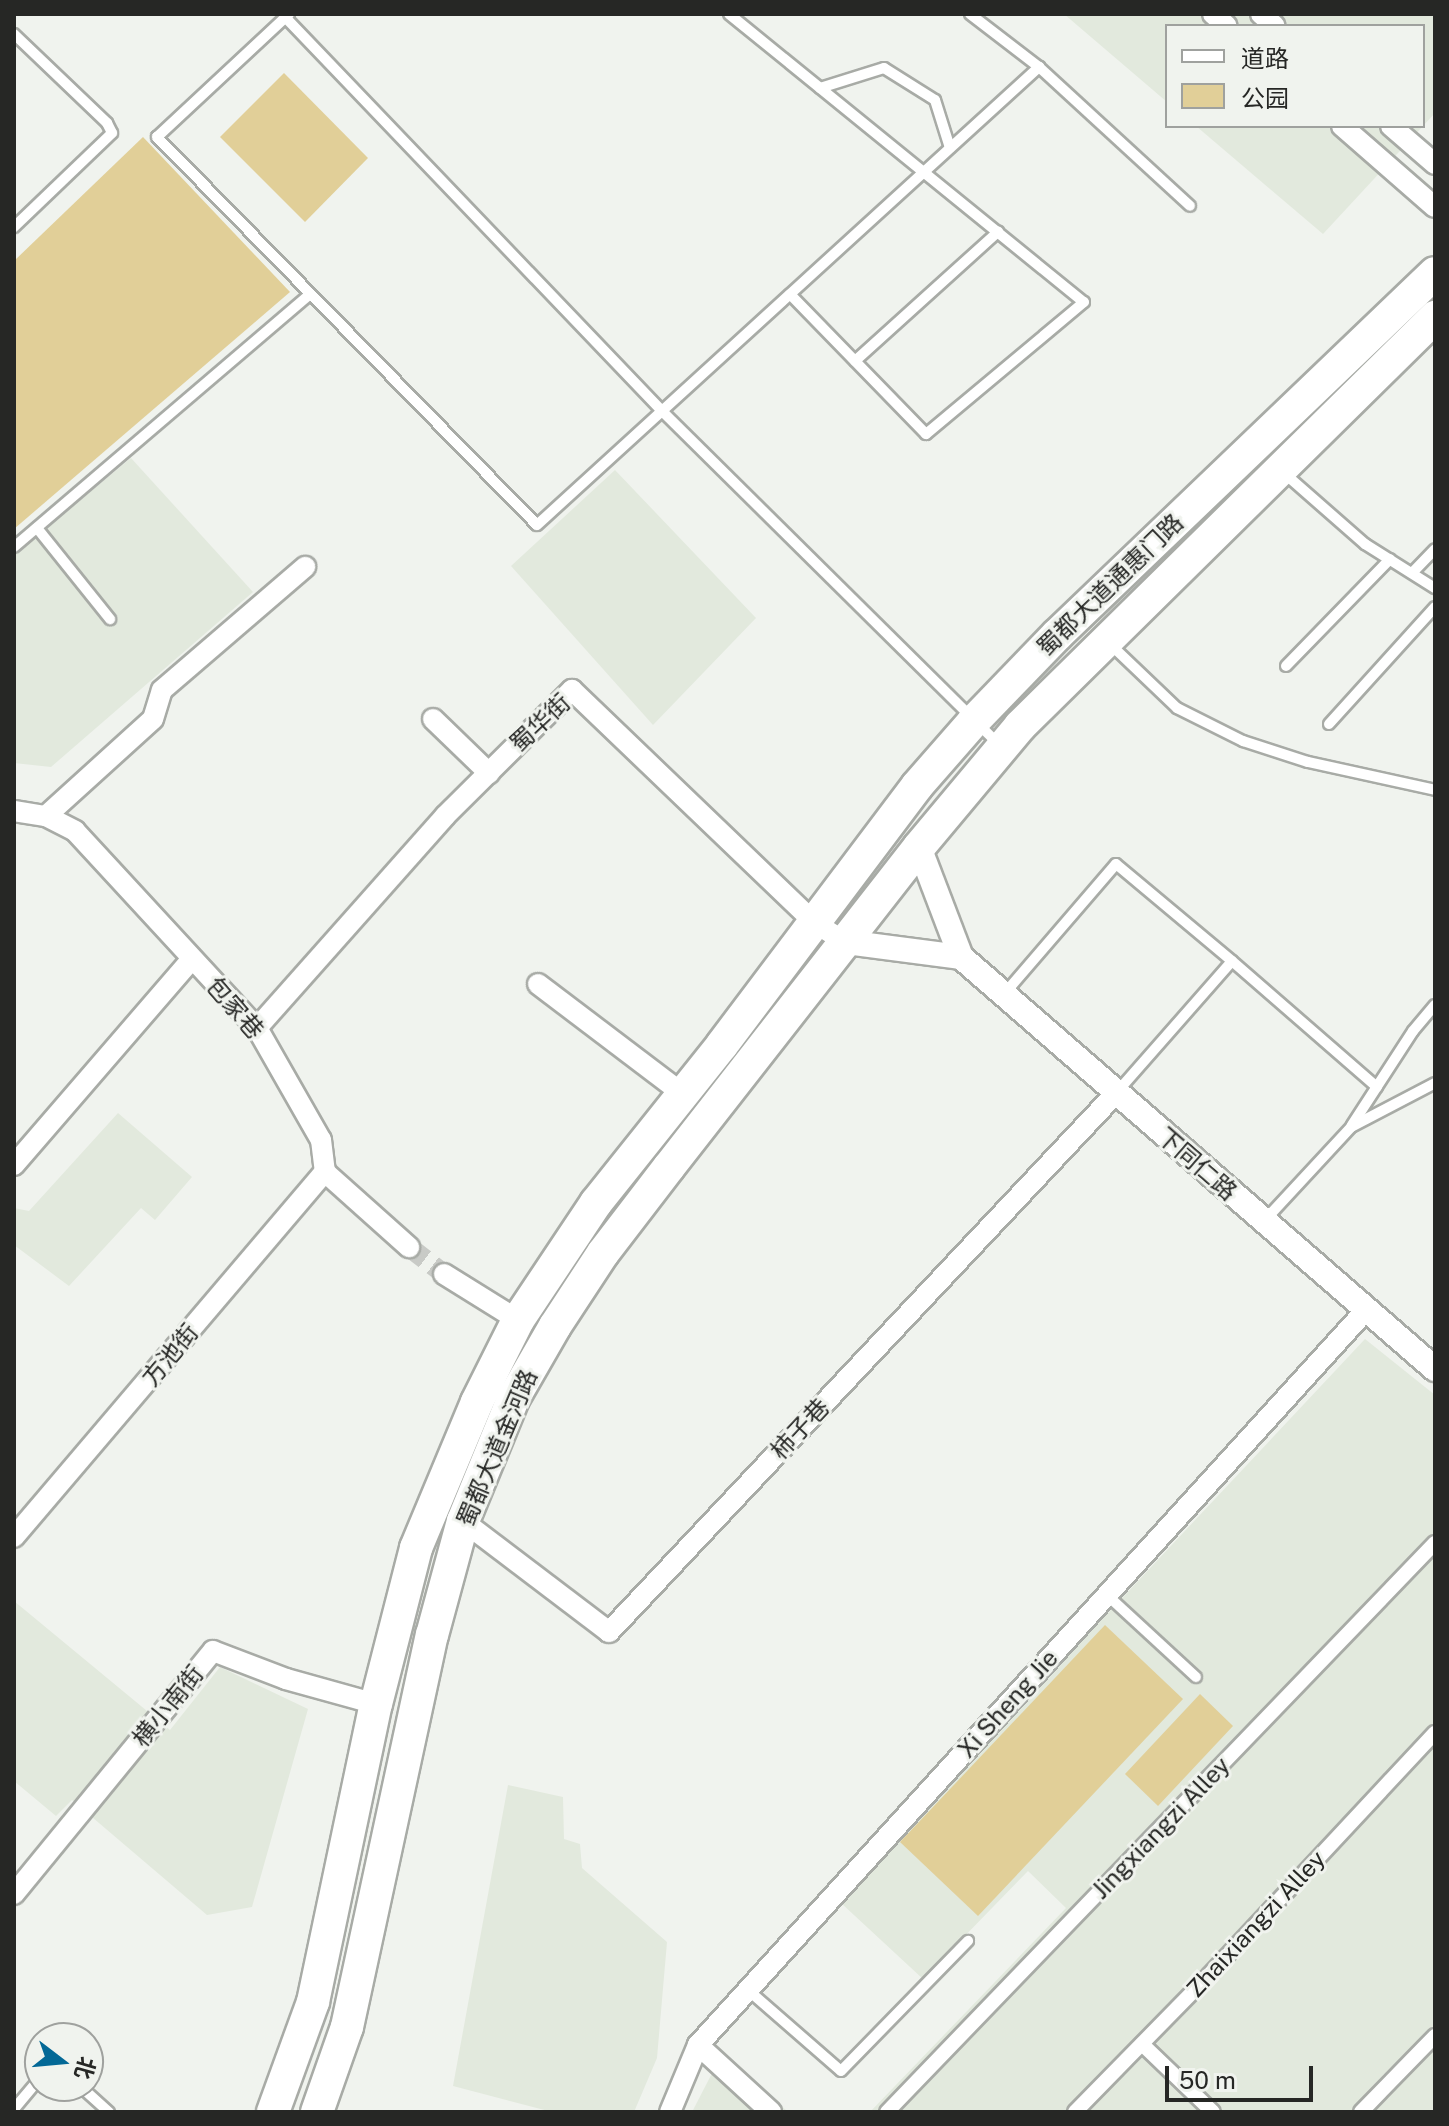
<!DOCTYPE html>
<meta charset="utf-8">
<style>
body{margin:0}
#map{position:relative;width:1449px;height:2126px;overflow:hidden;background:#f0f3ee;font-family:"Public Sans","Noto Sans SC",sans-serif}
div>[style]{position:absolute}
.built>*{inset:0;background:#e2e9dd}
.green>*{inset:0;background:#e1cf98}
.minor-tunnel>*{height:20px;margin-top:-10px;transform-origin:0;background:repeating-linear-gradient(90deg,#c8cac6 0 20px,transparent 0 30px)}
.roads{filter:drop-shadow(2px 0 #a8aba6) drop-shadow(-2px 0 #a8aba6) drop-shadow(0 2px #a8aba6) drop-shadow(0 -2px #a8aba6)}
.service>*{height:10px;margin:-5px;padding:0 5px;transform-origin:5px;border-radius:5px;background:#fff}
.pedestrian>*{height:14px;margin:-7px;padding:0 7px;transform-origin:7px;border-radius:7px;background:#fff}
.minor>*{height:20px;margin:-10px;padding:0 10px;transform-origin:10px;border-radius:10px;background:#fff}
.tertiary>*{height:24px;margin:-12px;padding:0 12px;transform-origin:12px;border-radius:12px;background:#fff}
.primary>*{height:32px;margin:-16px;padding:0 16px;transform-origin:16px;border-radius:16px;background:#fff}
span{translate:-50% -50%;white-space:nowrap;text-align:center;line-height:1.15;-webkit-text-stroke:6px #f0f3ee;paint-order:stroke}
.street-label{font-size:24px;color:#262725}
.frame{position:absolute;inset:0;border:16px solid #262725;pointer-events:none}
.legend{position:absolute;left:1165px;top:24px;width:260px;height:104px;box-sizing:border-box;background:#f0f3ee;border:2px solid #9fa19e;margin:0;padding:10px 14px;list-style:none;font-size:24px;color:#262725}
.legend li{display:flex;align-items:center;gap:16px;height:40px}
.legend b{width:40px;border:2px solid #9fa19e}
.north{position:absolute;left:24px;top:2022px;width:80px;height:80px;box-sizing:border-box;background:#f0f3ee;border:2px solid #9fa19e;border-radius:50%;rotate:106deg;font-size:22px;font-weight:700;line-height:32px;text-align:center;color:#262725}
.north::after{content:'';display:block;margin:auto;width:28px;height:36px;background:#036896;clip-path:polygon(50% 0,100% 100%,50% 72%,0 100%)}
.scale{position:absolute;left:1165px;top:2066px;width:148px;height:36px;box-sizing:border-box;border:4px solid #262725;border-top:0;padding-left:10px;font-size:24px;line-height:28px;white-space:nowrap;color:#262725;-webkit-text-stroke:6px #f0f3ee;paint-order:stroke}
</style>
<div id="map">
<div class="built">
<div style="clip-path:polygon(1064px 14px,1435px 14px,1435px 113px,1423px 126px,1423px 26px,1167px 26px,1167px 102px)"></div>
<div style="clip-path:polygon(1196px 126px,1423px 126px,1323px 234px)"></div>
<div style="clip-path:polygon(131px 458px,253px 592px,51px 767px,14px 763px,14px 555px)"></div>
<div style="clip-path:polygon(615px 470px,756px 618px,653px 725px,511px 566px)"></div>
<div style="clip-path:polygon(118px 1113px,192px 1177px,155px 1220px,141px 1208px,69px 1286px,14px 1245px,14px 1208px,29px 1211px)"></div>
<div style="clip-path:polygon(1365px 1339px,1435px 1395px,1435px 2112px,870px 2112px,1066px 1908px,1028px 1871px,923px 1979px,841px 1903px,925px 1808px)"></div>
<div style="clip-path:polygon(14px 1601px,170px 1730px,220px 1667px,308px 1709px,252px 1907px,207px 1915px,72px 1800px,56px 1816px,14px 1781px)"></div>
<div style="clip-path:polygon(508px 1785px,563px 1797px,564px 1839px,580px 1844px,582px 1868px,667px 1942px,657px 2058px,634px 2112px,552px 2112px,453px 2086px)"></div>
<div style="clip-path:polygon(723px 2052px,788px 2112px,692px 2112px)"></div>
</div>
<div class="green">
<div style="clip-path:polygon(284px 73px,368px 158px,305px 222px,220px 137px)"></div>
<div style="clip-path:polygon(143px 137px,290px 292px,14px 529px,14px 261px)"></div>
<div style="clip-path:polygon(1105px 1625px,1183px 1699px,978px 1916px,900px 1842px)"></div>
<div style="clip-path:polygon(1200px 1694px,1233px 1726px,1158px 1806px,1125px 1774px)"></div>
</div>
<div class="minor-tunnel">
<div style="left:409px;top:1247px;width:44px;rotate:37.6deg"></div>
</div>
<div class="roads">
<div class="service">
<div style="left:289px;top:14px;width:180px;rotate:137deg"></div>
<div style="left:157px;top:137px;width:543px;rotate:45.6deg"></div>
<div style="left:537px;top:525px;width:680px;rotate:-42.38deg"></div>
<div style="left:729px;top:14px;width:457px;rotate:39.1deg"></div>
<div style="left:1084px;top:302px;width:206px;rotate:140.1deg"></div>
<div style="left:926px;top:434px;width:195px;rotate:-134.2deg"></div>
<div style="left:970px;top:14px;width:87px;rotate:37.5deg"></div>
<div style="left:1039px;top:67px;width:205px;rotate:42.6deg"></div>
<div style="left:285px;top:17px;width:545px;rotate:46.26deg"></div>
<div style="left:662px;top:411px;width:473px;rotate:44.7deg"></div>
<div style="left:14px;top:34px;width:129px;rotate:43.7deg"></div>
<div style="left:107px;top:123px;width:11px;rotate:63deg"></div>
<div style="left:112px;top:133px;width:136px;rotate:136.2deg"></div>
<div style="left:820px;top:88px;width:67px;rotate:-17.4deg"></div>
<div style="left:884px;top:68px;width:60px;rotate:32.1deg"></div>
<div style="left:935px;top:100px;width:50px;rotate:72.6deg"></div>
<div style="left:855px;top:361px;width:193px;rotate:-42.1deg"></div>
<div style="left:1284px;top:473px;width:108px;rotate:41.2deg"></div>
<div style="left:1365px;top:544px;width:83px;rotate:32.2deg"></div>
<div style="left:37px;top:528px;width:117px;rotate:51.3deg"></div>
<div style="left:14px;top:547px;width:388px;rotate:-40.5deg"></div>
<div style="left:1412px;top:573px;width:33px;rotate:-46deg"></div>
<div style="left:1110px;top:644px;width:93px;rotate:43.7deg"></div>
<div style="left:1177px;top:708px;width:74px;rotate:26.6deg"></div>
<div style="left:1243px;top:741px;width:68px;rotate:17.9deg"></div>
<div style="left:1308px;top:762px;width:130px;rotate:12.4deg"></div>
<div style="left:1286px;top:666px;width:149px;rotate:-45.8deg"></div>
<div style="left:1329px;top:724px;width:158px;rotate:-47.8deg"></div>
<div style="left:1005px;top:993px;width:170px;rotate:-49.3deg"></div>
<div style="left:1116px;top:864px;width:151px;rotate:39.9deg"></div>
<div style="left:1117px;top:1092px;width:174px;rotate:-48.7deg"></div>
<div style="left:1232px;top:961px;width:192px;rotate:41deg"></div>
<div style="left:1352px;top:1125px;width:112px;rotate:-57deg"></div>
<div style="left:1413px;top:1031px;width:34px;rotate:-50deg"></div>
<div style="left:1265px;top:1220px;width:127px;rotate:-47.2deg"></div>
<div style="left:1351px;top:1127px;width:95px;rotate:-27.6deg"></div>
<div style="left:1107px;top:1595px;width:121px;rotate:42.7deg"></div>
<div style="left:748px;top:1990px;width:123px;rotate:41.1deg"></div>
<div style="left:841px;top:2071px;width:182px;rotate:-45.7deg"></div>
<div style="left:56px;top:2086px;width:7px;rotate:45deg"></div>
<div style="left:61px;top:2091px;width:6px;rotate:-51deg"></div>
<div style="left:80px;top:2086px;width:39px;rotate:42deg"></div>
<div style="left:14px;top:2109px;width:40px;rotate:-50deg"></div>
</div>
<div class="pedestrian">
<div style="left:1142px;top:2044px;width:98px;rotate:43.8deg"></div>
<div style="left:887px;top:2112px;width:790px;rotate:-46.08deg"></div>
<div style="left:1075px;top:2112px;width:192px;rotate:-45.6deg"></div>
<div style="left:1209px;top:1975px;width:331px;rotate:-47deg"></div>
<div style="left:1361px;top:2112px;width:106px;rotate:-45.8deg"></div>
</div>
<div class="minor">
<div style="left:1213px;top:14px;width:18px;rotate:41deg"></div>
<div style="left:1261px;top:14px;width:18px;rotate:41deg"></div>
<div style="left:1342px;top:126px;width:123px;rotate:41.1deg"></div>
<div style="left:1391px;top:126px;width:58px;rotate:40.8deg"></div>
<div style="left:433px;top:719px;width:78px;rotate:44deg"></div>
<div style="left:14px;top:811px;width:32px;rotate:9deg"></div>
<div style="left:46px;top:816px;width:33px;rotate:27deg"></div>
<div style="left:75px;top:831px;width:268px;rotate:47.3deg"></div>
<div style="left:257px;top:1028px;width:129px;rotate:60.3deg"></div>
<div style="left:321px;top:1140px;width:32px;rotate:83deg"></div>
<div style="left:325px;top:1172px;width:113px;rotate:41.8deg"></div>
<div style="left:46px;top:816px;width:144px;rotate:-42.2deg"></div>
<div style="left:153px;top:719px;width:30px;rotate:-73deg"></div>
<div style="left:162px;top:690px;width:189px;rotate:-40.7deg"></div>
<div style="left:538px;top:984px;width:182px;rotate:37.2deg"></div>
<div style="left:257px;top:1028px;width:283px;rotate:-48.4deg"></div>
<div style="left:445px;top:816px;width:179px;rotate:-44.8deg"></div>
<div style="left:572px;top:690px;width:335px;rotate:43.8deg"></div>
<div style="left:814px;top:922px;width:37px;rotate:33deg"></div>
<div style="left:14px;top:1165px;width:271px;rotate:-49.2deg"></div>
<div style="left:444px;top:1274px;width:87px;rotate:31.9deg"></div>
<div style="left:463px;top:1521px;width:183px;rotate:37.2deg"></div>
<div style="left:609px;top:1632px;width:740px;rotate:-46.75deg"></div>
<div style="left:14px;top:1537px;width:480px;rotate:-49.6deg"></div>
<div style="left:14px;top:1894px;width:314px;rotate:-50.7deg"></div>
<div style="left:213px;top:1651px;width:78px;rotate:21deg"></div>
<div style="left:286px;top:1679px;width:93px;rotate:15.5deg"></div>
<div style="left:698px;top:2045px;width:99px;rotate:42.5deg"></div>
<div style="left:670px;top:2112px;width:73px;rotate:-67.3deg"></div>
<div style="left:698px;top:2045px;width:993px;rotate:-47.73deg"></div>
</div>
<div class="tertiary">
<div style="left:919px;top:847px;width:118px;rotate:69.1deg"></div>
<div style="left:961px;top:957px;width:628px;rotate:41deg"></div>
<div style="left:845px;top:942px;width:117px;rotate:7.4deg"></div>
</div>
<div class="primary">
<div style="left:273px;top:2112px;width:117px;rotate:-70deg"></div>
<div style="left:313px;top:2002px;width:305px;rotate:-78.1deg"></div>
<div style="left:376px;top:1704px;width:161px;rotate:-75.6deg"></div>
<div style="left:416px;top:1548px;width:158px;rotate:-67.3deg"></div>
<div style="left:477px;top:1402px;width:92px;rotate:-63.4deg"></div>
<div style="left:518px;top:1320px;width:141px;rotate:-56.3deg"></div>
<div style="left:596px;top:1203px;width:202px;rotate:-51.4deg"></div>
<div style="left:722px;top:1045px;width:324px;rotate:-53deg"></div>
<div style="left:917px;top:786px;width:85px;rotate:-48.8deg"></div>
<div style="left:973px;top:722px;width:121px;rotate:-46deg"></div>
<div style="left:1057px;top:635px;width:523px;rotate:-43.76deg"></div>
<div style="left:317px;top:2112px;width:90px;rotate:-70.6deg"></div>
<div style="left:347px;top:2027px;width:401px;rotate:-77.8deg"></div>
<div style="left:432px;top:1635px;width:118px;rotate:-74.8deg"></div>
<div style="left:463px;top:1521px;width:132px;rotate:-67.7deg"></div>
<div style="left:513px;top:1399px;width:84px;rotate:-60.1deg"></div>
<div style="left:555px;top:1326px;width:87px;rotate:-56.7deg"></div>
<div style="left:603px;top:1253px;width:108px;rotate:-52.5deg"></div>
<div style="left:669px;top:1167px;width:406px;rotate:-52deg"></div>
<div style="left:919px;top:847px;width:158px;rotate:-50.1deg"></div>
<div style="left:1020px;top:726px;width:583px;rotate:-44.58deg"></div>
</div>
</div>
<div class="street-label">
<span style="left:1110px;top:585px;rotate:-44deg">蜀都大道通惠门路</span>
<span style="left:540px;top:723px;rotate:-43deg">蜀华街</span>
<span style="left:235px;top:1008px;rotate:49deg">包家巷</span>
<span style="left:1197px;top:1164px;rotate:41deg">下同仁路</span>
<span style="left:170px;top:1355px;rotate:-50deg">方池街</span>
<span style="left:800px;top:1429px;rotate:-47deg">柿子巷</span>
<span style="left:497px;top:1448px;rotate:-67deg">蜀都大道金河路</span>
<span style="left:1008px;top:1704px;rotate:-48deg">Xi Sheng Jie</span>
<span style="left:168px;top:1706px;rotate:-51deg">横小南街</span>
<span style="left:1161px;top:1828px;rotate:-46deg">Jingxiangzi Alley</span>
<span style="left:1256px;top:1924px;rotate:-47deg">Zhaixiangzi Alley</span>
</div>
<div class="frame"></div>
<ul class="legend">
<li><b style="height:10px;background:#fff"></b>道路</li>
<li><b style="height:22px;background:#e1cf98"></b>公园</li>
</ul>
<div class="north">北</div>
<div class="scale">50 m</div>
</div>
